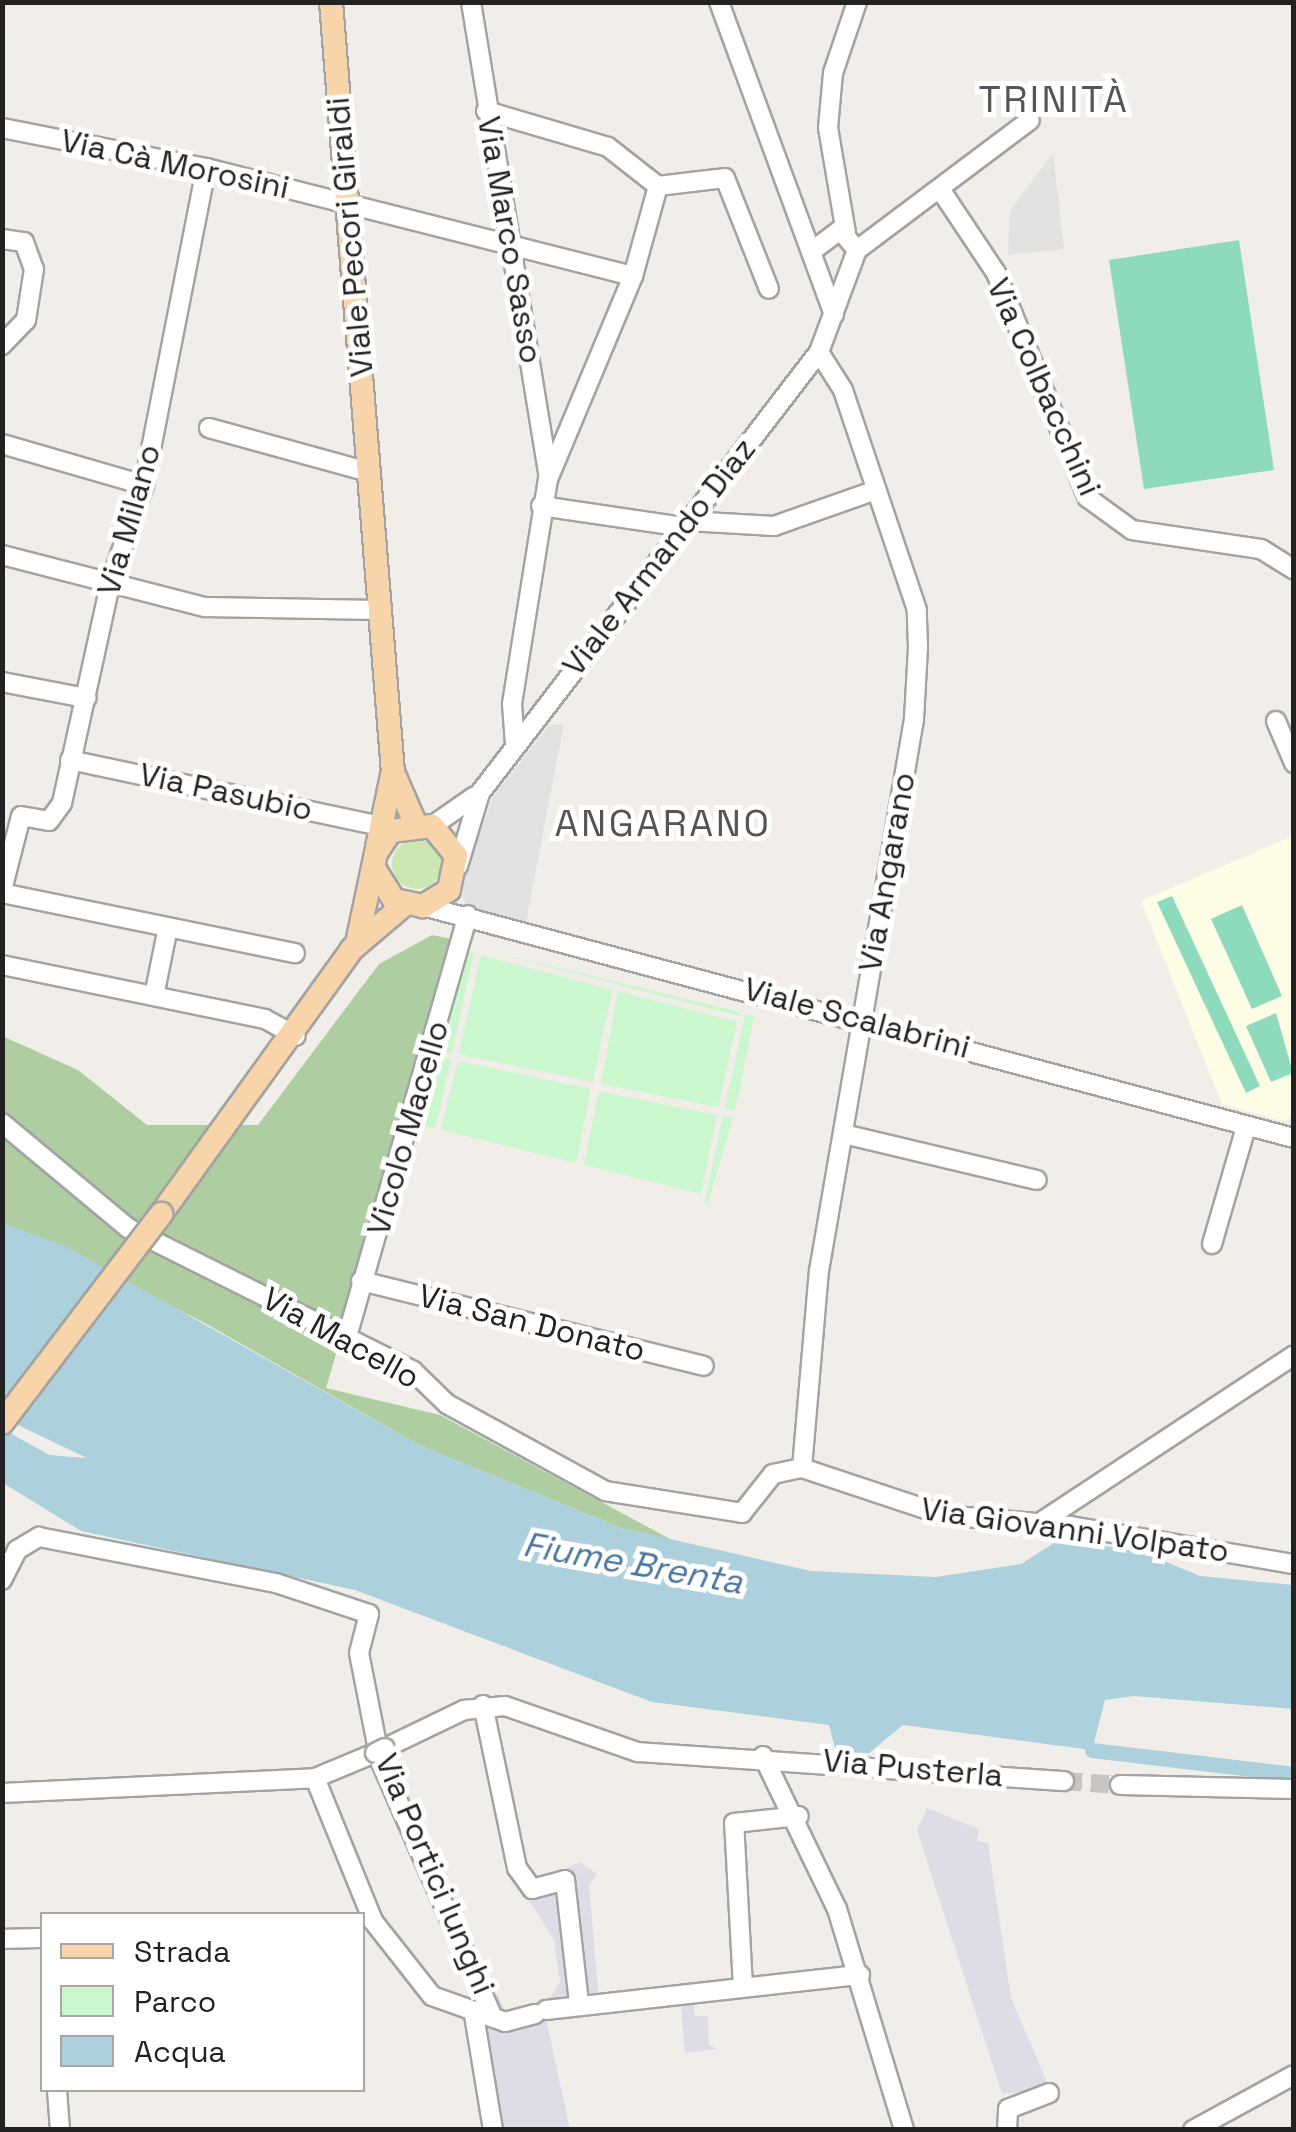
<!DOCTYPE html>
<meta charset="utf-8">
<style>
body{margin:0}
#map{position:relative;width:1296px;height:2132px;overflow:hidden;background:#f1eee9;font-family:"Space Grotesk",sans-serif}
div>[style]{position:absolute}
.education>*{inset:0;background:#fdfde6}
.grass>*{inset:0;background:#cde7b3}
.round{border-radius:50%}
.forest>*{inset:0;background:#aecea1}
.park>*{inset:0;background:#caf7ce}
.pitch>*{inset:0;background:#8ddbbc}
.parking>*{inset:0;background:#e2e2e2}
.plaza>*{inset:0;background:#dddde7}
.water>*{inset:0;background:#add1dc}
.canal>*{height:15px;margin:-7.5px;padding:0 7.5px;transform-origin:7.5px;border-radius:7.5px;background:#add1dc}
.minor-tunnel>*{height:18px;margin-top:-9px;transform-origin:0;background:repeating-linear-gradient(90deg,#c8c5c1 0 18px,transparent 0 27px)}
.roads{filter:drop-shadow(2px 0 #a3a3a3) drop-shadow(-2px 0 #a3a3a3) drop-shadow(0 2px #a3a3a3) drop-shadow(0 -2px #a3a3a3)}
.minor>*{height:18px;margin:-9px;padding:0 9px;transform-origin:9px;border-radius:9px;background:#fff}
.major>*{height:22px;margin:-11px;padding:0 11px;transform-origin:11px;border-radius:11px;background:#f7d4a9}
.bridges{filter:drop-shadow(2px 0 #a3a3a3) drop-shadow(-2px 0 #a3a3a3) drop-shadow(0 2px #a3a3a3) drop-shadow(0 -2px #a3a3a3)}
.minor-bridge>*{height:18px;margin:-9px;padding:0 9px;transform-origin:9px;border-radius:9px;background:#fff}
.major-bridge>*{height:22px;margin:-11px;padding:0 11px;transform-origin:11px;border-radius:11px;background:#f7d4a9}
span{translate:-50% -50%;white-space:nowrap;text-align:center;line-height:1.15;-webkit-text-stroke:10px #fff;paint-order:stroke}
.street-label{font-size:32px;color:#222}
.water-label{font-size:35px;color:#4c759d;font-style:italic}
.quarter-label{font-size:38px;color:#555;letter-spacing:2.5px}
.frame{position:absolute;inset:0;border:5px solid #222;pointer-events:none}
.legend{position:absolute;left:40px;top:1912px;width:325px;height:180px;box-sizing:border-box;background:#fff;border:2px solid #a7a7a7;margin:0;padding:12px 18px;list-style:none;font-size:30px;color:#222}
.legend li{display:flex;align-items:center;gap:20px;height:50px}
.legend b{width:50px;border:2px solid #a7a7a7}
</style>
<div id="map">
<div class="education">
<div style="clip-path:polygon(1293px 836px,1294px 1113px,1286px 1122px,1222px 1104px,1141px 901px)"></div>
</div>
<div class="grass">
<div class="round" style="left:392px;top:839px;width:50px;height:50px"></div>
</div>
<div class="forest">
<div style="clip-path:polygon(432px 935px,452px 939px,431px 1031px,326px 1388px,440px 1415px,672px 1540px,621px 1528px,419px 1445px,201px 1321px,3px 1223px,2px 1036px,78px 1070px,147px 1125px,258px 1125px,379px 964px)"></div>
</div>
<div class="park">
<div style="clip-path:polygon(481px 949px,740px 1012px,740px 1016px,739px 1016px)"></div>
<div style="clip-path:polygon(466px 952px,474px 953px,452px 1053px,443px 1051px)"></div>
<div style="clip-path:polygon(481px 955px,612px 990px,593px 1082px,459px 1054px)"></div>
<div style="clip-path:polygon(618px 991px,737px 1022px,718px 1107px,601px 1084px)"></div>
<div style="clip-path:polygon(745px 1014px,754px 1016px,735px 1111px,725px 1109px)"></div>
<div style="clip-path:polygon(441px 1057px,451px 1059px,435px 1128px,424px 1126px)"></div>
<div style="clip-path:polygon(458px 1061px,591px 1089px,576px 1163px,441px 1130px)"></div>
<div style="clip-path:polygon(599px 1091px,717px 1115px,701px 1194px,584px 1165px)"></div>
<div style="clip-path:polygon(723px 1116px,733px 1118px,708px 1203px,705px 1202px)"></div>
</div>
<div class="pitch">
<div style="clip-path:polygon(1239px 240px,1274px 470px,1144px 489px,1109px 260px)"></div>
<div style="clip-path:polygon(1172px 896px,1260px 1086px,1246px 1093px,1157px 902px)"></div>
<div style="clip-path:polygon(1242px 905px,1282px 996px,1252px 1009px,1211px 919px)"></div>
<div style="clip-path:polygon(1276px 1013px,1293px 1073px,1271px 1082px,1246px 1026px)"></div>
</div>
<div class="parking">
<div style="clip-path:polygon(1053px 153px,1064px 249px,1008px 255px,1010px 210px)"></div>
<div style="clip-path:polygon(564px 724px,526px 922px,475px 911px,463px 900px,463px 879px,493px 797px,549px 725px)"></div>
</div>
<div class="plaza">
<div style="clip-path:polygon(927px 1808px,979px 1829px,977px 1841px,988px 1843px,1011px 1998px,1050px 2089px,1002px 2094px,917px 1830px)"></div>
<div style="clip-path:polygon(580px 1862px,597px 1874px,589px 1886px,599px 1999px,545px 2014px,570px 2129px,492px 2129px,470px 2020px,457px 2015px,486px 1995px,498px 1995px,507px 2015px,545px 2006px,560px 1982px,554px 1940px,522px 1889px)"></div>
<div style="clip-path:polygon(693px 1996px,695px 2016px,708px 2016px,709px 2045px,718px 2049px,685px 2053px,680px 1997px)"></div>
</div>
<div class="water">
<div style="clip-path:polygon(2px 1223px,67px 1247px,419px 1445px,621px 1528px,811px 1571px,936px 1577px,1021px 1564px,1060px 1539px,1142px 1552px,1200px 1576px,1293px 1585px,1293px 1709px,1134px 1696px,1105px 1700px,1092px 1750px,903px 1725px,869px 1753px,836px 1752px,829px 1725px,652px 1702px,355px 1590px,81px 1531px,3px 1483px,3px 1429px,49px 1455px,87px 1458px,3px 1418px)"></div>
</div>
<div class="canal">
<div style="left:1092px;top:1750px;width:203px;rotate:6.8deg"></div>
</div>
<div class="minor-tunnel">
<div style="left:1064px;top:1781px;width:56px;rotate:4.1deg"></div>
</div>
<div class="roads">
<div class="minor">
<div style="left:471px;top:2px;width:477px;rotate:80.7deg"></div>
<div style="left:719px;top:2px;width:333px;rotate:69.8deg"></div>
<div style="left:486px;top:111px;width:127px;rotate:16.4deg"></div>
<div style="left:608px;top:147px;width:63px;rotate:38deg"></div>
<div style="left:658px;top:186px;width:93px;rotate:105.5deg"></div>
<div style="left:633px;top:276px;width:220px;rotate:112.7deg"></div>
<div style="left:548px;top:479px;width:228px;rotate:99.1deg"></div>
<div style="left:512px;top:704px;width:40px;rotate:85.7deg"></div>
<div style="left:2px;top:128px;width:208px;rotate:11.1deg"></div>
<div style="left:206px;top:168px;width:440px;rotate:14.2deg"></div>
<div style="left:658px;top:186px;width:67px;rotate:-6.8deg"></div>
<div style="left:725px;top:178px;width:119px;rotate:68.4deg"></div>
<div style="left:940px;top:189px;width:101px;rotate:56.3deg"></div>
<div style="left:996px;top:273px;width:243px;rotate:67.8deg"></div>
<div style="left:1088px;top:498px;width:54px;rotate:36deg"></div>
<div style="left:1132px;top:530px;width:130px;rotate:8.4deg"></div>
<div style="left:1261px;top:549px;width:39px;rotate:32deg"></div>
<div style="left:846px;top:233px;width:107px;rotate:-99.7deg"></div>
<div style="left:828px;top:128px;width:55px;rotate:-84.8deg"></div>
<div style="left:833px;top:73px;width:75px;rotate:-71.3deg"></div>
<div style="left:2px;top:239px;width:22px;rotate:8deg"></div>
<div style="left:24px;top:242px;width:29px;rotate:70deg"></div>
<div style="left:34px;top:269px;width:52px;rotate:98.9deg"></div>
<div style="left:26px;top:320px;width:35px;rotate:134deg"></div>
<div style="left:857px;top:250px;width:216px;rotate:-36.9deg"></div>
<div style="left:209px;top:428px;width:166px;rotate:15.4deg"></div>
<div style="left:2px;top:444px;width:148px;rotate:16.1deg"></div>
<div style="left:541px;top:506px;width:145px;rotate:8.4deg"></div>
<div style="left:688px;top:521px;width:86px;rotate:3.3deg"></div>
<div style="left:774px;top:526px;width:108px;rotate:-19.4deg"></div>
<div style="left:2px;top:555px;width:210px;rotate:14.4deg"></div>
<div style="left:205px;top:607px;width:175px;rotate:1deg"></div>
<div style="left:2px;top:682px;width:86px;rotate:10.8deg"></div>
<div style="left:1276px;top:721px;width:46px;rotate:66.8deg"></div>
<div style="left:70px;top:760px;width:318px;rotate:12deg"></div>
<div style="left:432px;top:826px;width:52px;rotate:-34.9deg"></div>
<div style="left:458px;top:866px;width:76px;rotate:-73.2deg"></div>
<div style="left:480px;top:793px;width:556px;rotate:-52.45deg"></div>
<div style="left:819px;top:352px;width:109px;rotate:-69.6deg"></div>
<div style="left:857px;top:250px;width:26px;rotate:-130deg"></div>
<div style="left:840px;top:230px;width:31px;rotate:143deg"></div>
<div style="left:2px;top:890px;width:76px;rotate:-75.6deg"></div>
<div style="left:21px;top:816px;width:28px;rotate:10deg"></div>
<div style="left:49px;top:821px;width:22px;rotate:-54deg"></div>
<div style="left:62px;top:803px;width:227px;rotate:-77.6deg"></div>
<div style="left:111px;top:581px;width:102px;rotate:-71deg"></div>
<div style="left:144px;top:485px;width:323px;rotate:-78.9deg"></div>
<div style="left:2px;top:893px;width:299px;rotate:11.6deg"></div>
<div style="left:423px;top:906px;width:901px;rotate:14.92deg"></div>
<div style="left:2px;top:965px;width:268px;rotate:11.6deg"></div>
<div style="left:265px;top:1019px;width:35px;rotate:29deg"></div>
<div style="left:154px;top:996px;width:70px;rotate:-78.5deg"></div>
<div style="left:2px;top:1123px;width:164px;rotate:39.8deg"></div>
<div style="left:128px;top:1228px;width:319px;rotate:26.6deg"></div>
<div style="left:413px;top:1371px;width:47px;rotate:44.1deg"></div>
<div style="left:447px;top:1404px;width:180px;rotate:28.8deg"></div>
<div style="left:605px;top:1491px;width:139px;rotate:9.1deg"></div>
<div style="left:742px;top:1513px;width:50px;rotate:-51.5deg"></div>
<div style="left:773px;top:1474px;width:30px;rotate:-12deg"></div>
<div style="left:802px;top:1468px;width:149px;rotate:18.4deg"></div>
<div style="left:943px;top:1515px;width:128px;rotate:4.9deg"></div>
<div style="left:1071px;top:1526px;width:226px;rotate:9.7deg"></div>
<div style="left:844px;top:1134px;width:198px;rotate:13.4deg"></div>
<div style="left:1212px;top:1244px;width:122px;rotate:-73.8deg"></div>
<div style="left:361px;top:1281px;width:353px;rotate:13.9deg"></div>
<div style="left:346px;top:1340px;width:442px;rotate:-74deg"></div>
<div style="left:802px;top:1468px;width:198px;rotate:-85.1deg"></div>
<div style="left:819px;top:1271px;width:560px;rotate:-80.23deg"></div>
<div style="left:914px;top:719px;width:72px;rotate:-86.8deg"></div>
<div style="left:918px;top:647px;width:37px;rotate:-92deg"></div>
<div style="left:917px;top:610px;width:232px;rotate:-108.6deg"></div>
<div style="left:843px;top:390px;width:45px;rotate:-122.3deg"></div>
<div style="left:1041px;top:1522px;width:303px;rotate:-33.4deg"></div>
<div style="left:2px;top:1580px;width:34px;rotate:-63deg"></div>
<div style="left:17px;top:1550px;width:26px;rotate:-31deg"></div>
<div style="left:39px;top:1537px;width:241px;rotate:11deg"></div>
<div style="left:276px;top:1583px;width:98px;rotate:18.4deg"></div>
<div style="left:369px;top:1614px;width:40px;rotate:104.4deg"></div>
<div style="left:359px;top:1653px;width:109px;rotate:78.9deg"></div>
<div style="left:380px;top:1760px;width:281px;rotate:66.3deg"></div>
<div style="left:483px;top:1705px;width:167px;rotate:78.2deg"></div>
<div style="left:517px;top:1868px;width:26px;rotate:54deg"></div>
<div style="left:532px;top:1889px;width:34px;rotate:-15deg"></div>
<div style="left:565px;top:1880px;width:124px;rotate:83.5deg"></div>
<div style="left:385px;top:1748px;width:88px;rotate:-25.7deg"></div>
<div style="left:464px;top:1710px;width:41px;rotate:-5.6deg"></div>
<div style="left:505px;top:1706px;width:141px;rotate:19.1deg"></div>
<div style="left:638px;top:1752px;width:427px;rotate:3.9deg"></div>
<div style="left:763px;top:1756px;width:170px;rotate:64.2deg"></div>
<div style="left:837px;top:1909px;width:231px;rotate:73.1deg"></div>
<div style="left:315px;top:1778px;width:154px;rotate:67.9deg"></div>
<div style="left:373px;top:1921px;width:95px;rotate:51.8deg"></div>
<div style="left:432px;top:1996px;width:77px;rotate:19.6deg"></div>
<div style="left:505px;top:2022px;width:31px;rotate:-15deg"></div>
<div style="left:1120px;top:1785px;width:174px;rotate:1.3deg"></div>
<div style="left:2px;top:1793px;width:313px;rotate:-2.7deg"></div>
<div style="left:315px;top:1778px;width:65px;rotate:-22.6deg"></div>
<div style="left:2px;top:1939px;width:40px;rotate:-1.4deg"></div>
<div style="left:743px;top:1987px;width:164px;rotate:-93.1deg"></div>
<div style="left:734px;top:1823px;width:65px;rotate:-6.1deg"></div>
<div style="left:546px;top:2010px;width:316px;rotate:-6.4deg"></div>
<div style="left:474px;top:2015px;width:117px;rotate:80.6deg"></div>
<div style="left:57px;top:2090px;width:40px;rotate:85.7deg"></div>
<div style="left:1007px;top:2130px;width:21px;rotate:-87deg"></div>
<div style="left:1008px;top:2109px;width:44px;rotate:-21.3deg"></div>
<div style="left:1193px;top:2130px;width:115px;rotate:-28.6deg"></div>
</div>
<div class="major">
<div style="left:331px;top:2px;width:772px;rotate:85.4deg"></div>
<div style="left:393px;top:772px;width:56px;rotate:66.7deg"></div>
<div style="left:377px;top:847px;width:74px;rotate:-78.2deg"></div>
<div style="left:357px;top:943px;width:92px;rotate:-78.1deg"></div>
<div style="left:376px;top:853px;width:27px;rotate:-56deg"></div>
<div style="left:391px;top:831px;width:41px;rotate:-7deg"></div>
<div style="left:432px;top:826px;width:38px;rotate:51deg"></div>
<div style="left:456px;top:856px;width:35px;rotate:102deg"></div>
<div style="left:449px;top:890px;width:31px;rotate:148deg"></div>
<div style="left:423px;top:906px;width:30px;rotate:-168deg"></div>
<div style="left:394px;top:900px;width:36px;rotate:-122deg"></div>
<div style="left:161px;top:1214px;width:327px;rotate:-54.2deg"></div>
<div style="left:352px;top:949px;width:70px;rotate:-40.3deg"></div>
</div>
</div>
<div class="bridges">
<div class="minor-bridge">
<div style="left:375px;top:1753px;width:11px;rotate:-27deg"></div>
</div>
<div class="major-bridge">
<div style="left:2px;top:1423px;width:263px;rotate:-52.7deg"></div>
</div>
</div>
<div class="street-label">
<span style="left:175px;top:164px;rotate:12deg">Via Cà Morosini</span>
<span style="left:350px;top:237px;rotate:-95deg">Viale Pecori Giraldi</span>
<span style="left:510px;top:240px;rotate:80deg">Via Marco Sasso</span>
<span style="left:1044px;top:387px;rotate:66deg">Via Colbacchini</span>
<span style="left:129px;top:520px;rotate:-74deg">Via Milano</span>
<span style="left:659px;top:557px;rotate:-52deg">Viale Armando Diaz</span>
<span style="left:226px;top:792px;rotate:12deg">Via Pasubio</span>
<span style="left:887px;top:872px;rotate:-80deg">Via Angarano</span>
<span style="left:857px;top:1018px;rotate:15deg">Viale Scalabrini</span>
<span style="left:408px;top:1128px;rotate:-74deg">Vicolo Macello</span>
<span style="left:532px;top:1323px;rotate:14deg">Via San Donato</span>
<span style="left:341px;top:1338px;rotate:29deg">Via Macello</span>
<span style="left:1075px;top:1530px;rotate:8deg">Via Giovanni Volpato</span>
<span style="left:913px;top:1768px;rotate:5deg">Via Pusterla</span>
<span style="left:435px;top:1874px;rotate:67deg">Via Portici lunghi</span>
</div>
<div class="water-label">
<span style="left:633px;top:1563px;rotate:10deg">Fiume Brenta</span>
</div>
<div class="quarter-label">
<span style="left:1054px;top:100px">TRINITÀ</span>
<span style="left:663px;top:824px">ANGARANO</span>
</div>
<div class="frame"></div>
<ul class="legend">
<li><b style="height:12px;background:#f7d4a9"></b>Strada</li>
<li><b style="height:28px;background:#caf7ce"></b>Parco</li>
<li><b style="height:28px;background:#add1dc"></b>Acqua</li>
</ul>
</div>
